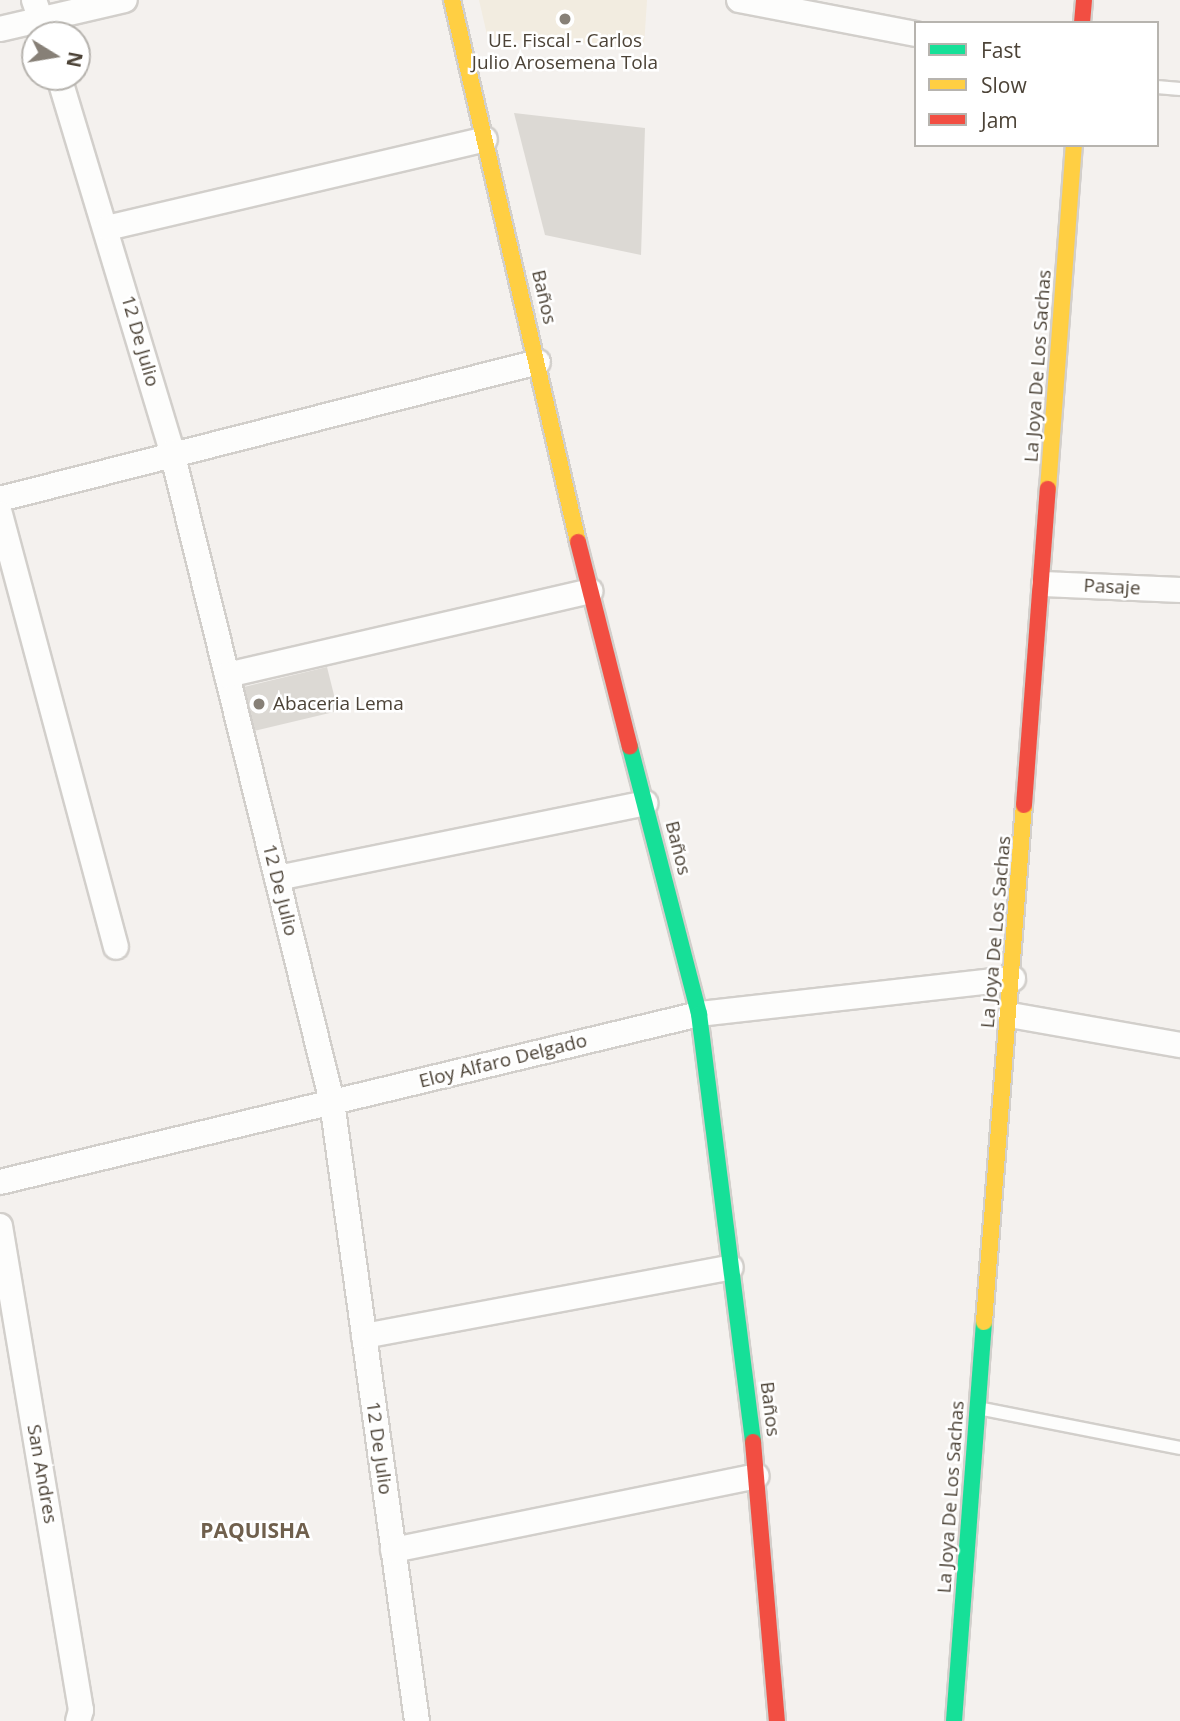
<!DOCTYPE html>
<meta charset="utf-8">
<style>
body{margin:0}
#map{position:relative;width:1180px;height:1721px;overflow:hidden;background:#f4f1ee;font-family:"Open Sans",sans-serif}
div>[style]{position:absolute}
.education>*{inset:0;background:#f2ece0}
.building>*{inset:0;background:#dcd9d4}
.roads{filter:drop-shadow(2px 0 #d2cfcb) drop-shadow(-2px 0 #d2cfcb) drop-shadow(0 2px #d2cfcb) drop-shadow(0 -2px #d2cfcb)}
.lane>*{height:12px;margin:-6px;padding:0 6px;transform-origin:6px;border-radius:6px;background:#fdfdfc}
.street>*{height:24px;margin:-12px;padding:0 12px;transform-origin:12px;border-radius:12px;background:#fdfdfc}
.fast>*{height:16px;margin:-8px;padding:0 8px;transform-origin:8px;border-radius:8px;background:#16e098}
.slow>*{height:16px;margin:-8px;padding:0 8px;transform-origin:8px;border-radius:8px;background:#ffcf43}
.jam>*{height:16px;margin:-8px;padding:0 8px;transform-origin:8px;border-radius:8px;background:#f24e42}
.dots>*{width:19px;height:19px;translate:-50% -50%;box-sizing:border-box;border:4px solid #fff;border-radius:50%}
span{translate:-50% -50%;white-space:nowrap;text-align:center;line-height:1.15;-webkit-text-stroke:5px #fff;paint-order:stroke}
.poi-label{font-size:19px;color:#4c4337}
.left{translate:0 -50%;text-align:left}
.street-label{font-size:19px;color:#4c4337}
.neighbourhood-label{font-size:21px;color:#70604d;font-weight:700}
.legend{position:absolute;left:914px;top:21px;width:245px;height:126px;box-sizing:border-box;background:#fff;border:2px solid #b7b4af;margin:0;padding:9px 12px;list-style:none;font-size:21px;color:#4c4337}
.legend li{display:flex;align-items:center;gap:14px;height:35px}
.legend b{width:35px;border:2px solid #b7b4af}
.north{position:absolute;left:21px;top:21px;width:70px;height:70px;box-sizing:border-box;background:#fff;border:2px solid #b7b4af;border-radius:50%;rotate:101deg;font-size:19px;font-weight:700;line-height:28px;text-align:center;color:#4c4337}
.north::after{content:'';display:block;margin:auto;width:24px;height:32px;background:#878077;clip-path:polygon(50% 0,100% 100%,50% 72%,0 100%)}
</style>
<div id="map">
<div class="education">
<div style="clip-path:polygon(479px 0,647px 0,644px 46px,488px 39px)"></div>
</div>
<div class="building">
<div style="clip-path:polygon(514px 113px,645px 128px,641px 255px,545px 235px)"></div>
<div style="clip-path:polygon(327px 667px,338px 711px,254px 731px,244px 687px)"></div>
</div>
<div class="roads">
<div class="lane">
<div style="left:1157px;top:87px;width:23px;rotate:5deg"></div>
<div style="left:978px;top:1408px;width:206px;rotate:11.2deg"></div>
</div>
<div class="street">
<div style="left:34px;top:0;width:37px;rotate:71deg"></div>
<div style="left:739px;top:0;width:180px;rotate:10.9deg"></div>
<div style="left:0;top:29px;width:128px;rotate:-13.1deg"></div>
<div style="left:59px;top:77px;width:392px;rotate:73.2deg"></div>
<div style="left:172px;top:452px;width:669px;rotate:76.17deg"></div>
<div style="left:332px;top:1102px;width:625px;rotate:82.18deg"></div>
<div style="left:107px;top:228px;width:388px;rotate:-13.2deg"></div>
<div style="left:0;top:499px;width:555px;rotate:-14.29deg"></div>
<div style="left:0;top:514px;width:448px;rotate:75deg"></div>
<div style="left:1044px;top:584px;width:136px;rotate:2.5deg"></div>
<div style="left:227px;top:675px;width:373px;rotate:-13deg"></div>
<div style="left:277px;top:878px;width:376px;rotate:-11.5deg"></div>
<div style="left:1010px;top:1015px;width:173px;rotate:10deg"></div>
<div style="left:0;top:1182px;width:719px;rotate:-13.51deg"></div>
<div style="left:699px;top:1014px;width:316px;rotate:-6.4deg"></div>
<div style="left:0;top:1226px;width:491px;rotate:80.5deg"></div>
<div style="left:81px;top:1710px;width:11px;rotate:105deg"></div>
<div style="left:364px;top:1336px;width:373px;rotate:-10.6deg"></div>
<div style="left:393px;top:1550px;width:371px;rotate:-11.5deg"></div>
</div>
<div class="fast">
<div style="left:630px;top:747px;width:276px;rotate:75.5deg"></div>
<div style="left:699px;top:1014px;width:431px;rotate:82.8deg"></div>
<div style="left:954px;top:1721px;width:400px;rotate:-85.7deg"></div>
</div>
<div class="slow">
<div style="left:452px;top:0;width:556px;rotate:76.91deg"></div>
<div style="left:1048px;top:489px;width:345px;rotate:-85.7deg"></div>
<div style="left:984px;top:1322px;width:519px;rotate:-85.58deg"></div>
</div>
<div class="jam">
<div style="left:1082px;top:23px;width:23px;rotate:-85deg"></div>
<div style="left:578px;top:542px;width:211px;rotate:75.8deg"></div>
<div style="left:1024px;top:805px;width:317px;rotate:-85.7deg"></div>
<div style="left:753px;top:1442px;width:280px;rotate:85.1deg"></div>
</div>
</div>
<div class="dots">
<div style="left:565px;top:19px;background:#878077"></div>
<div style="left:259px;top:704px;background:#878077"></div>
</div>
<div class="poi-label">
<span style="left:565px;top:52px">UE. Fiscal - Carlos<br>Julio Arosemena Tola</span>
<span class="left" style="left:273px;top:704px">Abaceria Lema</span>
</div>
<div class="street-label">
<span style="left:544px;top:297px;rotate:77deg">Baños</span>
<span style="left:140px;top:341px;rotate:74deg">12 De Julio</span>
<span style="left:1038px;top:366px;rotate:-86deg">La Joya De Los Sachas</span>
<span style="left:1112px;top:587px;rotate:3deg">Pasaje</span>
<span style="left:678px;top:848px;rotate:76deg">Baños</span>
<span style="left:280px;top:890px;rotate:76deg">12 De Julio</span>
<span style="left:996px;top:932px;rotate:-85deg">La Joya De Los Sachas</span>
<span style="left:503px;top:1061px;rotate:-14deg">Eloy Alfaro Delgado</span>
<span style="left:770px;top:1409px;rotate:83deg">Baños</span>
<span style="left:379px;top:1448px;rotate:82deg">12 De Julio</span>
<span style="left:42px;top:1474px;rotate:80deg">San Andres</span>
<span style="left:951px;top:1497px;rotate:-86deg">La Joya De Los Sachas</span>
</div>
<div class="neighbourhood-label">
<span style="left:255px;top:1530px">PAQUISHA</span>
</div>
<ul class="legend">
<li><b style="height:9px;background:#16e098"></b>Fast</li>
<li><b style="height:9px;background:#ffcf43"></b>Slow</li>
<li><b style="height:9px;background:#f24e42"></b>Jam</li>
</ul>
<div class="north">N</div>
</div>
